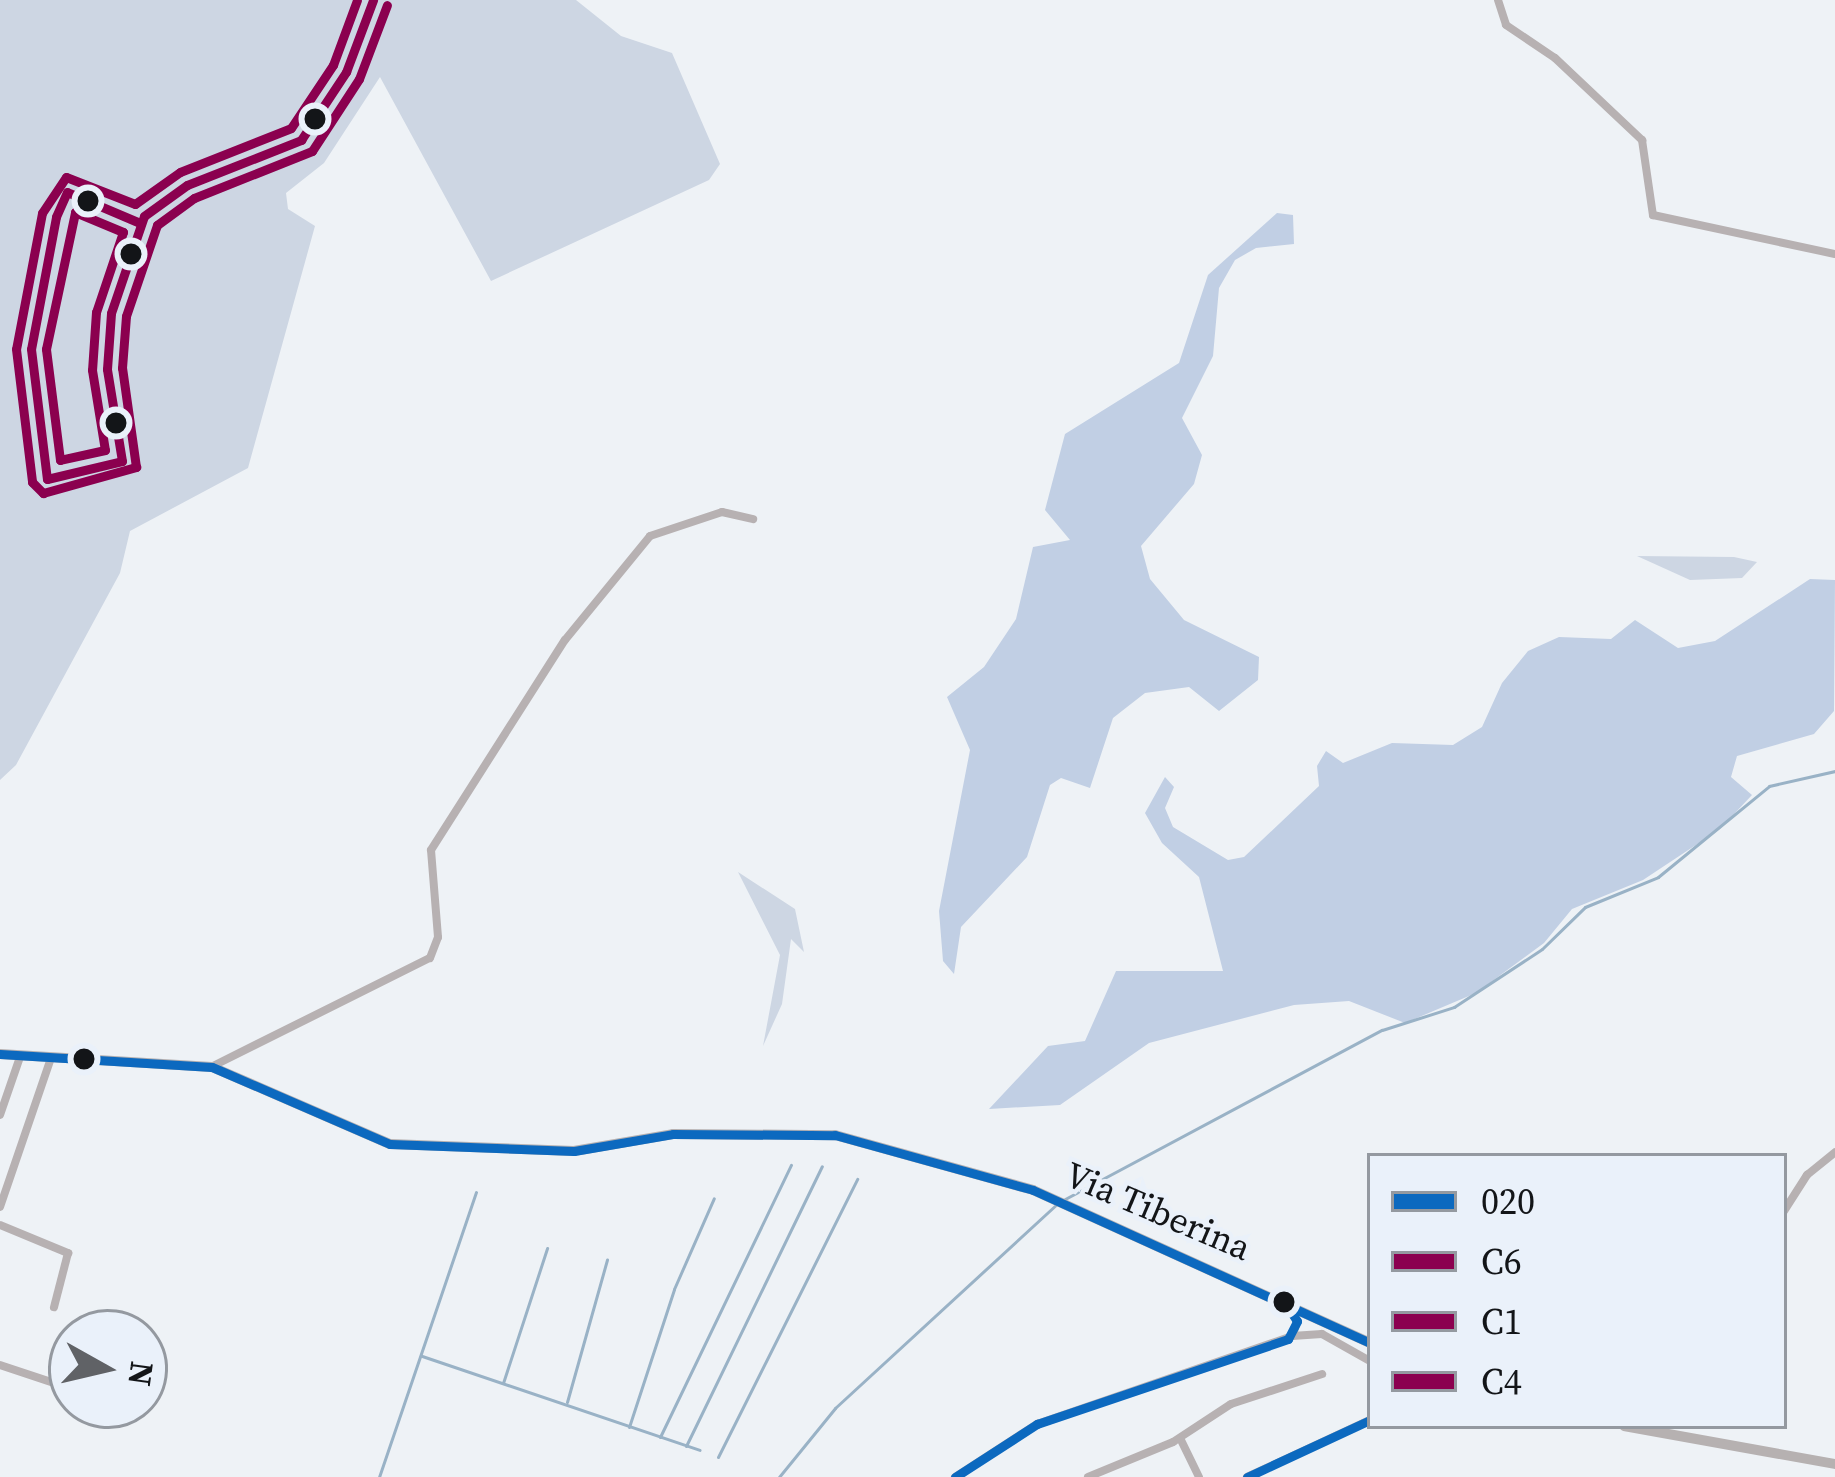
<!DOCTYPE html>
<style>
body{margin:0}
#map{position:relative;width:1835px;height:1477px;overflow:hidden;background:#eef2f6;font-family:"Source Serif 4",serif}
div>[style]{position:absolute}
.green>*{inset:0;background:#cdd6e3}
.forest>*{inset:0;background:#c1cfe4}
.stream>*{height:3px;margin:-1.5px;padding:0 1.5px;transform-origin:1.5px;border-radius:1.5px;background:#99b2c6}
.minor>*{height:8px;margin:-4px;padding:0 4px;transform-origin:4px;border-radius:4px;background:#b7b1b2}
.secondary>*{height:10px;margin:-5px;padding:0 5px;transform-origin:5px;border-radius:5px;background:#b6b1b1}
.bus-1>*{height:9px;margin:-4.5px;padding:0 4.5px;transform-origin:4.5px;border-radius:4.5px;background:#0c69bf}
.bus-2>*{height:9px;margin:-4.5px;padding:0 4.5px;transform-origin:4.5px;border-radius:4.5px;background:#8b004f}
.bus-3>*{height:9px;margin:-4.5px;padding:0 4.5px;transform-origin:4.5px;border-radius:4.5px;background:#8b004f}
.bus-4>*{height:9px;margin:-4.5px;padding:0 4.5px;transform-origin:4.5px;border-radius:4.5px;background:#8b004f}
.dots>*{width:33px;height:33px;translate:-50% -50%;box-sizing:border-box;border:6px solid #eaf1fa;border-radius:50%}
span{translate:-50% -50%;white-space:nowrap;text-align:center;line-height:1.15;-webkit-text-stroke:9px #eaf1fa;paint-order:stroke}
.street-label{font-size:36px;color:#131518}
.legend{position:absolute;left:1367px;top:1153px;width:420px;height:276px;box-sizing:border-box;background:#eaf1fa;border:3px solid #9499a0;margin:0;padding:15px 21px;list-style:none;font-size:36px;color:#131518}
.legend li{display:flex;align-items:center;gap:24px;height:60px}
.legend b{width:60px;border:3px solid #9499a0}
.north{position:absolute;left:48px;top:1309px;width:120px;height:120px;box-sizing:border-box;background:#eaf1fa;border:3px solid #9499a0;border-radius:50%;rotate:98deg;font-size:33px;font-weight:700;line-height:48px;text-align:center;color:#131518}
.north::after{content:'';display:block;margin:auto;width:42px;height:54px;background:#606266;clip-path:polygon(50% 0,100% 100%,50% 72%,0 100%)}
</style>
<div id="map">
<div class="green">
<div style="clip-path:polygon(0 0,576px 0,621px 36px,672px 53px,720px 164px,709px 180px,491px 281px,380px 77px,324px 163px,286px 193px,288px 209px,315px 226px,248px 468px,130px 531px,120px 573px,16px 765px,0 780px)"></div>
<div style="clip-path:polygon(1637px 556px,1734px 557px,1757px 562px,1742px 578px,1690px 580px)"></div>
<div style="clip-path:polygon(738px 872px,795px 909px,804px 952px,791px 939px,782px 1004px,763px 1046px,780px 955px)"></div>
</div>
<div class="forest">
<div style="clip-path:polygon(1277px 213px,1293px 215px,1294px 244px,1256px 248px,1235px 260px,1219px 288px,1213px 356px,1182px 418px,1202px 455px,1194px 484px,1141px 546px,1150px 579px,1184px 620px,1259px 657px,1258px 680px,1219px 711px,1189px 687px,1145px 693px,1113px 718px,1090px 788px,1061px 778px,1050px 785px,1027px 857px,961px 927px,954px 974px,943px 961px,939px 911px,970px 750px,947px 697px,984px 667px,1016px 619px,1033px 547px,1070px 540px,1045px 510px,1065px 434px,1179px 363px,1208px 275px)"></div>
<div style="clip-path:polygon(1810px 579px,1835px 580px,1834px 711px,1814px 734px,1737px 756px,1731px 777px,1752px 795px,1720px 829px,1643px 880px,1572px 909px,1544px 943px,1476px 993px,1405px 1023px,1349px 1001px,1294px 1005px,1149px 1043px,1060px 1105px,989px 1109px,1048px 1046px,1085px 1041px,1116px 971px,1223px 971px,1199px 877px,1162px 843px,1145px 813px,1165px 777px,1174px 787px,1165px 808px,1173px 827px,1228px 860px,1244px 857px,1319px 786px,1317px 766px,1326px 751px,1343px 763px,1392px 743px,1453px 745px,1482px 727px,1502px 683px,1528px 651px,1559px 637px,1611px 639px,1635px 620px,1678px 648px,1715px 641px)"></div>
</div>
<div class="stream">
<div style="left:1065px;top:1199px;width:359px;rotate:-28.1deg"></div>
<div style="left:1382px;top:1030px;width:76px;rotate:-17.7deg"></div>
<div style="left:1454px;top:1007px;width:105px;rotate:-33.4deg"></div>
<div style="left:1542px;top:949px;width:60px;rotate:-44.3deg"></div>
<div style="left:1585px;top:907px;width:79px;rotate:-22.3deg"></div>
<div style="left:1658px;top:877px;width:144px;rotate:-39.3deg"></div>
<div style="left:1769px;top:786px;width:68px;rotate:-12.8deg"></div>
<div style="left:422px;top:1356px;width:293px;rotate:18.7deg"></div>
<div style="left:503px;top:1383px;width:142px;rotate:-71.9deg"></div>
<div style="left:567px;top:1402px;width:148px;rotate:-74.3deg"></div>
<div style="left:629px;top:1427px;width:145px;rotate:-71.9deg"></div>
<div style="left:674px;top:1289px;width:99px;rotate:-66.3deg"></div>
<div style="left:660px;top:1437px;width:302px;rotate:-64.3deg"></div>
<div style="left:686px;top:1446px;width:311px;rotate:-64.1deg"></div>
<div style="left:718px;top:1457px;width:311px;rotate:-63.4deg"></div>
<div style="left:379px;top:1477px;width:301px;rotate:-71.2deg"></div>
<div style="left:779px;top:1477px;width:89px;rotate:-50.9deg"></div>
<div style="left:835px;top:1408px;width:301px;rotate:-42.6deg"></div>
</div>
<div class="minor">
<div style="left:1498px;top:0;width:26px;rotate:72deg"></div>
<div style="left:1506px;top:25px;width:59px;rotate:34deg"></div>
<div style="left:1555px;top:58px;width:120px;rotate:43.3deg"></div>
<div style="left:1642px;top:140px;width:76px;rotate:81.7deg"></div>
<div style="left:1653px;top:215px;width:186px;rotate:12.1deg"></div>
<div style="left:213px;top:1066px;width:242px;rotate:-26.5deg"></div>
<div style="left:430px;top:958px;width:22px;rotate:-69deg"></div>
<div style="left:438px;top:937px;width:87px;rotate:-94.6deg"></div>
<div style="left:431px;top:850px;width:249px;rotate:-57.5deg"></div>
<div style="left:565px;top:640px;width:134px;rotate:-50.7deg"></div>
<div style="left:650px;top:536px;width:76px;rotate:-18.4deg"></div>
<div style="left:722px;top:512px;width:32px;rotate:13deg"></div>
<div style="left:0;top:1115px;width:61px;rotate:-71deg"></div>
<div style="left:0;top:1207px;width:154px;rotate:-71.1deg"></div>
<div style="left:1784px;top:1211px;width:43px;rotate:-57.4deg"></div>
<div style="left:1807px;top:1175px;width:36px;rotate:-39deg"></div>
<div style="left:0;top:1225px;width:74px;rotate:22.4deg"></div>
<div style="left:68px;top:1253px;width:56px;rotate:104.5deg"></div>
<div style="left:1287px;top:1306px;width:18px;rotate:56deg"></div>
<div style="left:1297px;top:1321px;width:15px;rotate:106deg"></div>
<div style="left:0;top:1365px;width:63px;rotate:18.4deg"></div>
<div style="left:1180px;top:1438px;width:43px;rotate:64deg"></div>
<div style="left:955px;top:1477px;width:98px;rotate:-32.9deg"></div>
<div style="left:1037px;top:1424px;width:270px;rotate:-19deg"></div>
<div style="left:1292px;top:1336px;width:30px;rotate:-4deg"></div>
<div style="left:1322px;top:1334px;width:55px;rotate:29.4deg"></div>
<div style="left:1088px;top:1477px;width:92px;rotate:-22.4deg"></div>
<div style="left:1173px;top:1442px;width:69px;rotate:-33.2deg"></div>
<div style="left:1231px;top:1404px;width:96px;rotate:-18.2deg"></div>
<div style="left:1247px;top:1477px;width:136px;rotate:-24.9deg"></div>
</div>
<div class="secondary">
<div style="left:0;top:1054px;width:212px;rotate:3.5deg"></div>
<div style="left:212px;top:1067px;width:194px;rotate:23.4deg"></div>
<div style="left:390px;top:1144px;width:184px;rotate:2.2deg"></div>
<div style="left:574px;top:1151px;width:100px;rotate:-9.7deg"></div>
<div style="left:673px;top:1134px;width:162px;rotate:0.4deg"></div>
<div style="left:835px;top:1135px;width:205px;rotate:15.5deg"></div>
<div style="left:1033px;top:1190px;width:370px;rotate:24.4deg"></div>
<div style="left:1624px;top:1426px;width:214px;rotate:10.2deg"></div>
</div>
<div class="bus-1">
<div style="left:0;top:1054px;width:212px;rotate:3.5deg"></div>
<div style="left:212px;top:1067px;width:194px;rotate:23.4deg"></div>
<div style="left:390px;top:1144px;width:184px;rotate:2.2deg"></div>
<div style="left:574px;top:1151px;width:100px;rotate:-9.7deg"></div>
<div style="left:673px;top:1134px;width:162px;rotate:0.4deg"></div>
<div style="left:835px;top:1135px;width:205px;rotate:15.5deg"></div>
<div style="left:1033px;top:1190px;width:370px;rotate:24.4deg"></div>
<div style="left:955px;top:1477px;width:98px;rotate:-32.9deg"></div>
<div style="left:1037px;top:1424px;width:265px;rotate:-18.7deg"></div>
<div style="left:1288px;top:1339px;width:20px;rotate:-63deg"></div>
<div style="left:1297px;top:1321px;width:27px;rotate:-123deg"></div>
<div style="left:1247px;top:1477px;width:136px;rotate:-24.9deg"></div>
</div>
<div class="bus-2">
<div style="left:140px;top:223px;width:79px;rotate:-157deg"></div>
<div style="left:67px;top:192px;width:27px;rotate:114deg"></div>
<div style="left:56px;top:217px;width:134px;rotate:100.7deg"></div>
<div style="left:31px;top:349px;width:131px;rotate:83deg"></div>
<div style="left:47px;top:479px;width:77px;rotate:-13.5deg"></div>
<div style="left:122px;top:461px;width:93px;rotate:-99.3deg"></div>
<div style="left:107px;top:369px;width:56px;rotate:-85.9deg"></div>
<div style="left:111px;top:313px;width:102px;rotate:-71.2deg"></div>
<div style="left:144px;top:216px;width:53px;rotate:-35.8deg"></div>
<div style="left:187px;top:185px;width:123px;rotate:-21.5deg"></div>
<div style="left:301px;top:140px;width:82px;rotate:-56.5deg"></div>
<div style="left:346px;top:72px;width:77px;rotate:-69.4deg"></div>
</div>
<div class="bus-3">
<div style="left:135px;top:204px;width:74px;rotate:-158.6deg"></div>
<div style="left:66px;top:177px;width:43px;rotate:123.7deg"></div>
<div style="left:42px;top:213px;width:138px;rotate:100.8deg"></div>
<div style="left:16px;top:349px;width:134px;rotate:83.1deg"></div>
<div style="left:32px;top:482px;width:16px;rotate:45deg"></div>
<div style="left:43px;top:493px;width:97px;rotate:-15.6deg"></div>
<div style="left:136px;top:467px;width:100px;rotate:-98deg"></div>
<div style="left:122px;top:368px;width:52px;rotate:-85.6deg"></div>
<div style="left:126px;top:316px;width:96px;rotate:-71.2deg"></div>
<div style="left:157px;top:225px;width:46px;rotate:-36.1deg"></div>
<div style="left:194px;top:198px;width:127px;rotate:-21.7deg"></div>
<div style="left:312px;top:151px;width:86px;rotate:-56.9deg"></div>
<div style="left:359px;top:79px;width:79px;rotate:-69.3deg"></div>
</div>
<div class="bus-4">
<div style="left:135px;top:204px;width:55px;rotate:-35.4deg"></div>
<div style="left:180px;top:172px;width:119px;rotate:-21.6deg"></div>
<div style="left:291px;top:128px;width:76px;rotate:-56.3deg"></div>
<div style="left:333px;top:65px;width:69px;rotate:-69.7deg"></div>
<div style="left:75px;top:212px;width:52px;rotate:22.6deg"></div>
<div style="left:123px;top:232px;width:84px;rotate:108.6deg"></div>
<div style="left:96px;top:312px;width:58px;rotate:93.9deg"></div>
<div style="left:92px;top:370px;width:81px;rotate:80.8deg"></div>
<div style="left:105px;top:450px;width:46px;rotate:167.5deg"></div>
<div style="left:60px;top:460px;width:112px;rotate:-97.2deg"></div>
<div style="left:46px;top:349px;width:140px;rotate:-78deg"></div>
</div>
<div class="dots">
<div style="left:315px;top:119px;background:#131518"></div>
<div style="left:88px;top:201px;background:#131518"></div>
<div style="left:131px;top:254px;background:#131518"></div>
<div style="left:116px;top:423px;background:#131518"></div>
<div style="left:84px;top:1059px;background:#131518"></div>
<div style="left:1284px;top:1302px;background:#131518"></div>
</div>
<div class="street-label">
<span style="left:1158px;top:1211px;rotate:23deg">Via Tiberina</span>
</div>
<ul class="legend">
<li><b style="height:15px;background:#0c69bf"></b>020</li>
<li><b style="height:15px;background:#8b004f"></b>C6</li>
<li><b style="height:15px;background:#8b004f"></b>C1</li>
<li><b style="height:15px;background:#8b004f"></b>C4</li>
</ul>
<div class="north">N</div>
</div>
